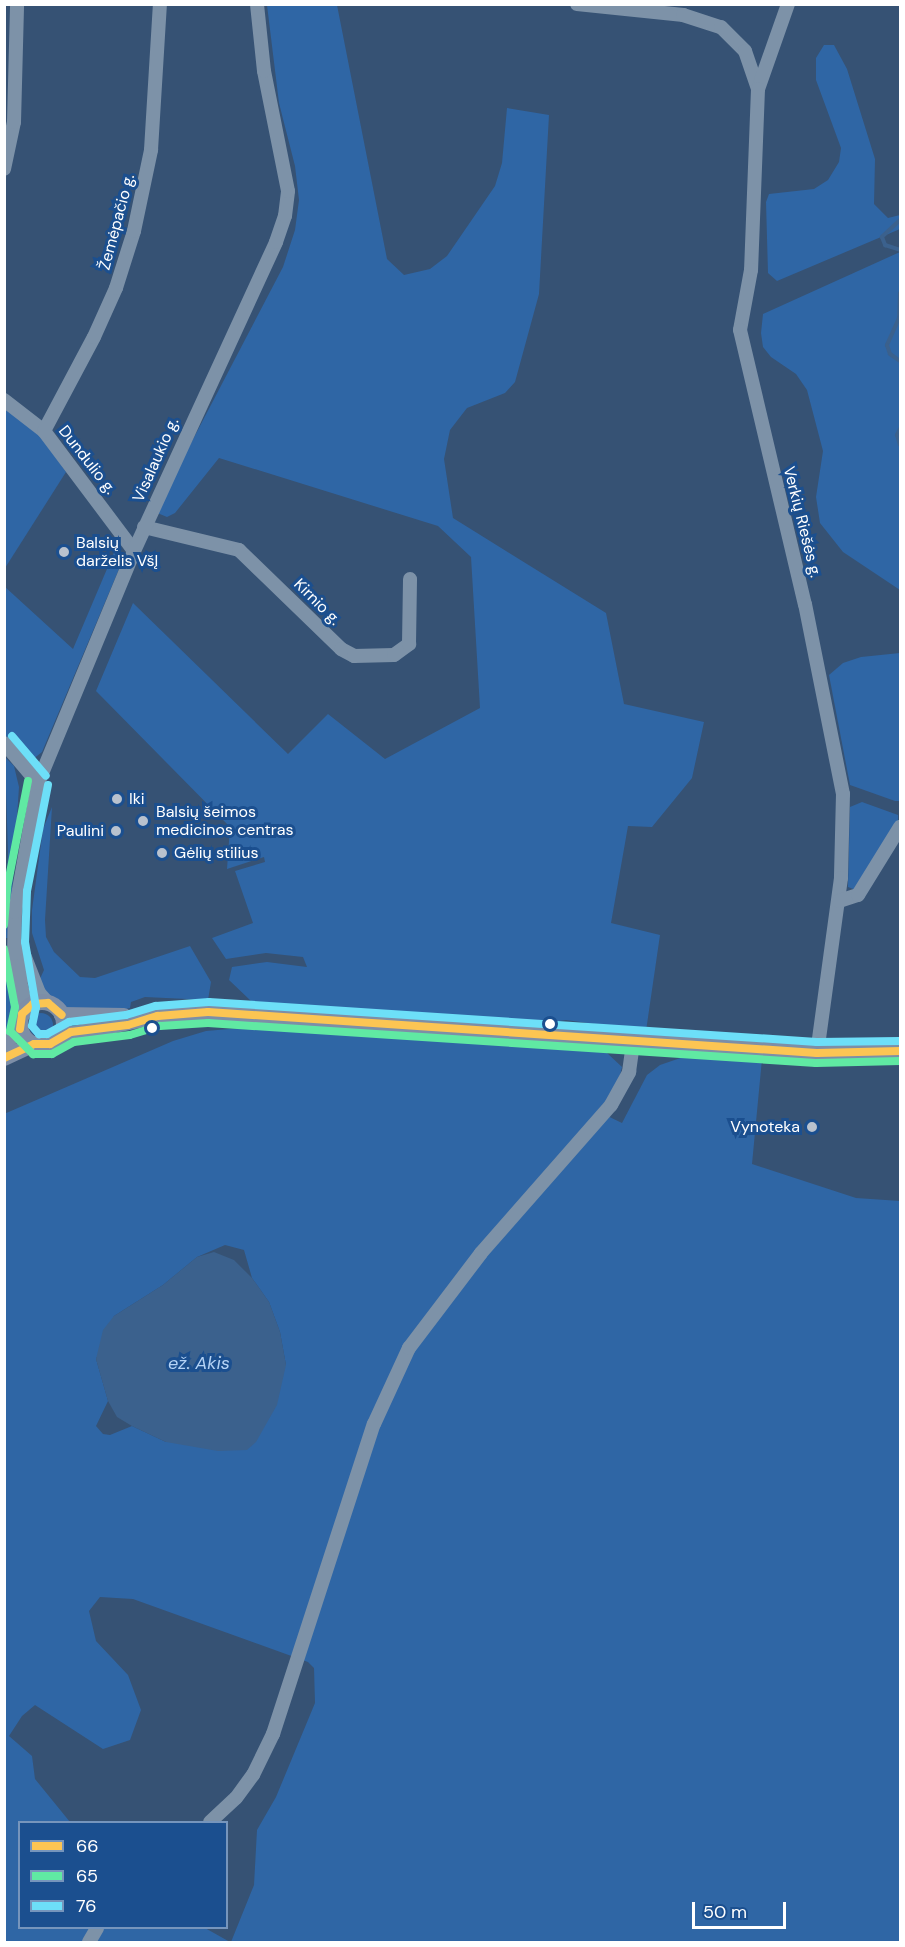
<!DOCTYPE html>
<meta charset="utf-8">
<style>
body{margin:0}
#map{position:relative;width:905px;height:1947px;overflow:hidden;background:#365274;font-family:"DM Sans",sans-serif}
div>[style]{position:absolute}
.green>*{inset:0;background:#2f66a5}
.round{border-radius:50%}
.water>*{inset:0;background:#3b618d}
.stream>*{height:4px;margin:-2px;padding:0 2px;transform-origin:2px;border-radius:2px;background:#3b618d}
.minor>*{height:14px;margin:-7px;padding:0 7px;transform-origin:7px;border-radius:7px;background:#7d92a8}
.major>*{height:16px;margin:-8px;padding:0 8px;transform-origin:8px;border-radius:8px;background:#7d8ea7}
.major>.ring{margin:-8px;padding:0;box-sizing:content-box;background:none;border:16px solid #7d8ea7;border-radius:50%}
.bus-1>*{height:8px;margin:-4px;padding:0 4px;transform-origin:4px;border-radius:4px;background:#fcc553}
.bus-2>*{height:8px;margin:-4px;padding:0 4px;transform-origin:4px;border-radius:4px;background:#60e9a3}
.bus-3>*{height:8px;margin:-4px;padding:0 4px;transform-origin:4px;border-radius:4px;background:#6ddff8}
.dots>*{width:16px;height:16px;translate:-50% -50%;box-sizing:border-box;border:3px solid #1b4f8f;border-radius:50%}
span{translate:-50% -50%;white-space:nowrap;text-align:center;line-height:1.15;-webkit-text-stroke:6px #1b4f8f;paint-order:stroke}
.street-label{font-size:16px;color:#fff}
.poi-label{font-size:16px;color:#fff}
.left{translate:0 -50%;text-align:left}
.right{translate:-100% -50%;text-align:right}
.water-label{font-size:18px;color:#b5d3f5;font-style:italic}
.frame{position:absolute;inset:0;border:6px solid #fff;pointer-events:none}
.legend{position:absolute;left:18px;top:1821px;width:210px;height:108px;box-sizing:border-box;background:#1b4f8f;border:2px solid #7695bc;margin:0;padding:8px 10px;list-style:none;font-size:18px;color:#fff}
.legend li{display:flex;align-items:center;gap:12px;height:30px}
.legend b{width:30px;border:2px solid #7695bc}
.scale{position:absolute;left:692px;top:1902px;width:94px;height:27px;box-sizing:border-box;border:3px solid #fff;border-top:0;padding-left:8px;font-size:18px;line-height:21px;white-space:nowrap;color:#fff;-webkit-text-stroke:4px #1b4f8f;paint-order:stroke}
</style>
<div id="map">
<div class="green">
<div style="clip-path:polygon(267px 5px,337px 5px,387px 259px,404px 275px,430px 269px,447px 256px,495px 186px,502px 163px,507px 108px,549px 115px,539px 294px,515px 382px,505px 393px,467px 408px,450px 430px,444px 459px,453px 518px,606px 613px,624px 704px,704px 722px,692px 778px,652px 827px,628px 826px,611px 923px,660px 935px,646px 1031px,566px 1020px,514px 1027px,251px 1001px,229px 980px,232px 967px,267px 962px,307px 967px,303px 957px,266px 953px,226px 959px,212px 938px,253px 923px,235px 871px,265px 862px,264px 857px,227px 869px,230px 827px,96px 691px,133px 603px,288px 754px,328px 714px,385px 759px,480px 708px,471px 557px,438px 526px,219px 458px,175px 513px,167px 517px,155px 512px,283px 267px,295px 230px,299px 200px,295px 166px,279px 103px)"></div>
<div style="clip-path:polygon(824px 45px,834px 45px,847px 69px,875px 159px,874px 204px,888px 218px,900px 215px,900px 229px,777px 281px,768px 273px,766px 202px,769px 194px,814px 189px,828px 180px,839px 162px,841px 148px,816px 80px,816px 58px)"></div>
<div style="clip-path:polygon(900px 252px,900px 590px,843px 552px,820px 523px,816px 497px,823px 451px,807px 390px,796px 374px,771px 357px,763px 347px,761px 333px,763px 314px)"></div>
<div style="clip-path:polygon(5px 406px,42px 437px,66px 472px,5px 568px)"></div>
<div style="clip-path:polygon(118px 543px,119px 569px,42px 752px,32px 760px,5px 735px,4px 586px,73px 649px)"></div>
<div style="clip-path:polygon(900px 653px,900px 801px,895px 801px,850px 785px,829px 675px,843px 663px,861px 657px)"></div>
<div style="clip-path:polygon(5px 757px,14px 766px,19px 787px,9px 938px,5px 938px,8px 854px)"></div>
<div style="clip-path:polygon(862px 802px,898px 815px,898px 823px,856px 890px,848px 887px,850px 807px)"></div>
<div style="clip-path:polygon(52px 807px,45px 920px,46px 937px,54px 952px,80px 977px,95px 978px,190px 946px,211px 982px,208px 1000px,145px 997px,131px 1002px,130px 1008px,102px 1015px,68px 1011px,45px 994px,38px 983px,44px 970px,32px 933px,32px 910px,43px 829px)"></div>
<div style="clip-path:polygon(14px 968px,21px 1000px,5px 1038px,5px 970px)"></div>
<div class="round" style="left:29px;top:1013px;width:24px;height:24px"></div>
<div style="clip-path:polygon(evenodd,252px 1027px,366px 1030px,606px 1052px,622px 1067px,617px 1088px,597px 1111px,622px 1123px,647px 1075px,660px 1065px,692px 1054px,762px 1059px,752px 1164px,856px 1198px,900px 1201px,900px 1942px,231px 1942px,254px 1885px,257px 1830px,276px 1797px,315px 1703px,314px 1668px,308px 1662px,133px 1599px,100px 1597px,89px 1611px,96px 1641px,128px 1675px,141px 1710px,130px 1740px,103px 1749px,35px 1705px,22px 1716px,9px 1736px,32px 1756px,35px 1779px,70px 1822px,20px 1822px,20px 1928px,205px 1928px,230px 1942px,5px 1942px,4px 1114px,173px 1041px,206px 1031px,252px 1027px,225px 1245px,244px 1250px,252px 1278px,269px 1302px,280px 1332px,286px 1365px,166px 1442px,132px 1426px,110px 1435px,103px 1434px,96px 1426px,108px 1401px,96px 1359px,114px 1316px,163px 1285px,197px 1257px,225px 1245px)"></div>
</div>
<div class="water">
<div style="clip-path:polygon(214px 1252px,234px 1260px,252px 1278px,269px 1302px,280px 1332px,286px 1365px,277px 1405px,256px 1442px,247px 1450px,218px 1451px,166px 1442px,132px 1426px,117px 1417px,108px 1401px,96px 1359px,103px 1330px,114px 1316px,163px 1285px,197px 1257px)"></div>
</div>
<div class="stream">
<div style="left:900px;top:220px;width:25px;rotate:137deg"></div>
<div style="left:882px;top:237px;width:9px;rotate:69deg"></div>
<div style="left:885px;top:245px;width:16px;rotate:18deg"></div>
<div style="left:900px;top:293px;width:25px;rotate:92deg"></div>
<div style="left:899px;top:318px;width:30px;rotate:114deg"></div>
<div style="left:887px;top:345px;width:9px;rotate:72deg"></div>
<div style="left:890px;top:354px;width:12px;rotate:35deg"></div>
<div style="left:900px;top:429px;width:7px;rotate:117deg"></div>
<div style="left:897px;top:435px;width:10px;rotate:73deg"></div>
</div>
<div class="minor">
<div style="left:577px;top:4px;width:107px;rotate:5.9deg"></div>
<div style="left:683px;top:15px;width:40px;rotate:18deg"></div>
<div style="left:721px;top:27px;width:34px;rotate:45deg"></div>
<div style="left:745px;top:51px;width:40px;rotate:71.1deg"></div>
<div style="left:788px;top:4px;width:90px;rotate:109.4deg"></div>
<div style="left:758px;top:89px;width:181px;rotate:92.2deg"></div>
<div style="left:751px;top:270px;width:61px;rotate:100.4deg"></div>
<div style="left:740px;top:330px;width:282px;rotate:76.7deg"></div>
<div style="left:805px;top:604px;width:194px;rotate:78.7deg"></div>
<div style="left:843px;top:794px;width:84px;rotate:91.4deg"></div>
<div style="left:841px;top:878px;width:177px;rotate:97.8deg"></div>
<div style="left:4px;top:169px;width:48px;rotate:-78deg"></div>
<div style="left:14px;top:122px;width:118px;rotate:-88.5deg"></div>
<div style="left:4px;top:400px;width:51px;rotate:37.8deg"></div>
<div style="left:44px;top:431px;width:150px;rotate:53.1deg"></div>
<div style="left:44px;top:431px;width:106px;rotate:-62deg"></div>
<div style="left:94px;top:337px;width:54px;rotate:-65.8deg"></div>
<div style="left:116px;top:288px;width:60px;rotate:-72.5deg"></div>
<div style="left:134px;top:231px;width:83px;rotate:-78.1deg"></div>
<div style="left:151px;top:150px;width:146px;rotate:-86.5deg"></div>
<div style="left:144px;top:527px;width:98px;rotate:13.6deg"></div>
<div style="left:239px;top:550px;width:142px;rotate:44.1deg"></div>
<div style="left:341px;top:649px;width:15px;rotate:28deg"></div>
<div style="left:354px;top:656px;width:40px;rotate:-1.4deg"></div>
<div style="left:394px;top:655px;width:19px;rotate:-36deg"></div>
<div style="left:409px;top:644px;width:65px;rotate:-89.1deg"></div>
<div style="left:4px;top:743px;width:52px;rotate:49.6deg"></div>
<div style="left:839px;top:901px;width:20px;rotate:-18deg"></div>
<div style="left:858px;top:895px;width:80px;rotate:-58.3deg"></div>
<div style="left:21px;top:947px;width:49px;rotate:68.6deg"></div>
<div style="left:39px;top:993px;width:13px;rotate:48deg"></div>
<div style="left:26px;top:1008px;width:56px;rotate:-102.3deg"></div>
<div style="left:14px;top:953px;width:41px;rotate:-88.6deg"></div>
<div style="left:15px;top:912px;width:131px;rotate:-79.9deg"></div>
<div style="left:38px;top:783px;width:251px;rotate:-67.5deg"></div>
<div style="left:134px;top:551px;width:340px;rotate:-65.3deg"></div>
<div style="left:276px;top:242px;width:28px;rotate:-71deg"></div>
<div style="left:285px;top:216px;width:25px;rotate:-83deg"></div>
<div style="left:288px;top:191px;width:122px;rotate:-101.3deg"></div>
<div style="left:264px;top:71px;width:67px;rotate:-96deg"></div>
<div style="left:210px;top:1822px;width:35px;rotate:-43deg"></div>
<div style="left:236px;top:1798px;width:29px;rotate:-54deg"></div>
<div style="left:253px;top:1775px;width:46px;rotate:-64deg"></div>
<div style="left:273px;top:1734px;width:326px;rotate:-72deg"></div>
<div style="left:374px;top:1424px;width:84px;rotate:-65.3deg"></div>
<div style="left:409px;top:1348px;width:119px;rotate:-52.8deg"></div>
<div style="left:481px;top:1253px;width:197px;rotate:-48.7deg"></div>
<div style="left:611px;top:1105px;width:38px;rotate:-61deg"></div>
<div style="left:629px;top:1072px;width:30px;rotate:-82deg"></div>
<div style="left:89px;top:1942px;width:16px;rotate:-60deg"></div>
</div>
<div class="major">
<div class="ring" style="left:20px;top:1002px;width:28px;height:28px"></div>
<div style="left:62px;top:1015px;width:62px;rotate:0.9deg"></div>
<div style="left:59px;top:1037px;width:101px;rotate:-12deg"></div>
<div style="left:158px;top:1016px;width:50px;rotate:-4.6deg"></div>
<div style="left:208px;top:1012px;width:610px;rotate:3.85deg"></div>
<div style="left:817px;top:1053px;width:83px;rotate:-1.4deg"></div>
<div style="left:4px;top:1044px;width:22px;rotate:-43deg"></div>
<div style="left:4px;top:1058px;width:33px;rotate:-25deg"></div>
</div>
<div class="bus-1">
<div style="left:20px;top:1029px;width:15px;rotate:-82deg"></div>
<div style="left:22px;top:1014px;width:15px;rotate:-42deg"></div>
<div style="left:33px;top:1004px;width:15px;rotate:-4deg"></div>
<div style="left:48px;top:1003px;width:18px;rotate:41deg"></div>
<div style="left:4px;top:1058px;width:33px;rotate:-25deg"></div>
<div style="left:34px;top:1044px;width:16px"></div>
<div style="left:50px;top:1044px;width:24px;rotate:-30deg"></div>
<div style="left:71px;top:1032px;width:57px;rotate:-7deg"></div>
<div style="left:128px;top:1025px;width:31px;rotate:-17deg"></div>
<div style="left:158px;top:1016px;width:50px;rotate:-4.6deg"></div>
<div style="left:208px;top:1012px;width:610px;rotate:3.85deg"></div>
<div style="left:817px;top:1053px;width:83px;rotate:-1.4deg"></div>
</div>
<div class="bus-2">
<div style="left:4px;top:925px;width:37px;rotate:-85deg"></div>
<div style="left:7px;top:888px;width:109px;rotate:-78.9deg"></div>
<div style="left:4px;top:949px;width:59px;rotate:79.3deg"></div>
<div style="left:15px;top:1007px;width:25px;rotate:102deg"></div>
<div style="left:10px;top:1031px;width:33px;rotate:45deg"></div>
<div style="left:33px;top:1054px;width:19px"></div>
<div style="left:52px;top:1054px;width:25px;rotate:-29deg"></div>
<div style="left:74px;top:1042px;width:56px;rotate:-7.1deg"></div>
<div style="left:130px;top:1035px;width:31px;rotate:-17deg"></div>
<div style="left:160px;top:1026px;width:48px;rotate:-3.6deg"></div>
<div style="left:208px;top:1023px;width:609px;rotate:3.76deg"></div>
<div style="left:816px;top:1063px;width:84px;rotate:-1.4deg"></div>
</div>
<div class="bus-3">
<div style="left:12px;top:736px;width:52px;rotate:49.6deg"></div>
<div style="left:48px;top:785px;width:108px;rotate:101.2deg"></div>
<div style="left:27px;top:891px;width:51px;rotate:92.2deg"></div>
<div style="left:25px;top:942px;width:66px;rotate:80.4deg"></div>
<div style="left:36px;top:1007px;width:19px;rotate:102deg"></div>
<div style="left:32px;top:1026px;width:11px;rotate:49deg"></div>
<div style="left:39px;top:1034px;width:8px"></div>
<div style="left:47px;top:1034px;width:25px;rotate:-29deg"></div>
<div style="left:69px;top:1022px;width:57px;rotate:-7deg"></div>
<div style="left:126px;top:1015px;width:31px;rotate:-17deg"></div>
<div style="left:156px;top:1006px;width:53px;rotate:-4.3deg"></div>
<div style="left:209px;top:1002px;width:609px;rotate:3.76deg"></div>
<div style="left:817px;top:1042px;width:83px;rotate:-0.7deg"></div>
</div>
<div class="dots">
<div style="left:64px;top:552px;background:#b9c2ce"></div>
<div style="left:117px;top:799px;background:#b9c2ce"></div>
<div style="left:143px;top:821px;background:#b9c2ce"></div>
<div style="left:116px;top:831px;background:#b9c2ce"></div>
<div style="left:162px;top:853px;background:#b9c2ce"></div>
<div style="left:550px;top:1024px;background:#fff"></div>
<div style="left:152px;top:1028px;background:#fff"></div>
<div style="left:812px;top:1127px;background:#b9c2ce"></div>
</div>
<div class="street-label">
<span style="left:117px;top:222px;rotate:-75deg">Žemėpačio g.</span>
<span style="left:87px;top:460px;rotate:52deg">Dundulio g.</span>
<span style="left:156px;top:460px;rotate:-66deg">Visalaukio g.</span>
<span style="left:802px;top:522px;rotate:76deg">Verkių Riešės g.</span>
<span style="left:317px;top:602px;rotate:45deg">Kirnio g.</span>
</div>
<div class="poi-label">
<span class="left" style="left:76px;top:552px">Balsių<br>darželis VšĮ</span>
<span class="left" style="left:129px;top:799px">Iki</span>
<span class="left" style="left:156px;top:821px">Balsių šeimos<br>medicinos centras</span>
<span class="right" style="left:104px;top:831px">Paulini</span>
<span class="left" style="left:174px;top:853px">Gėlių stilius</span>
<span class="right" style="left:800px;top:1127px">Vynoteka</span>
</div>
<div class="water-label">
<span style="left:199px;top:1363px">ež. Akis</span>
</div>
<div class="frame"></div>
<ul class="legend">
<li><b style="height:8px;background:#fcc553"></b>66</li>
<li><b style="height:8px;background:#60e9a3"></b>65</li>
<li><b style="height:8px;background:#6ddff8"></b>76</li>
</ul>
<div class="scale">50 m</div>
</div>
